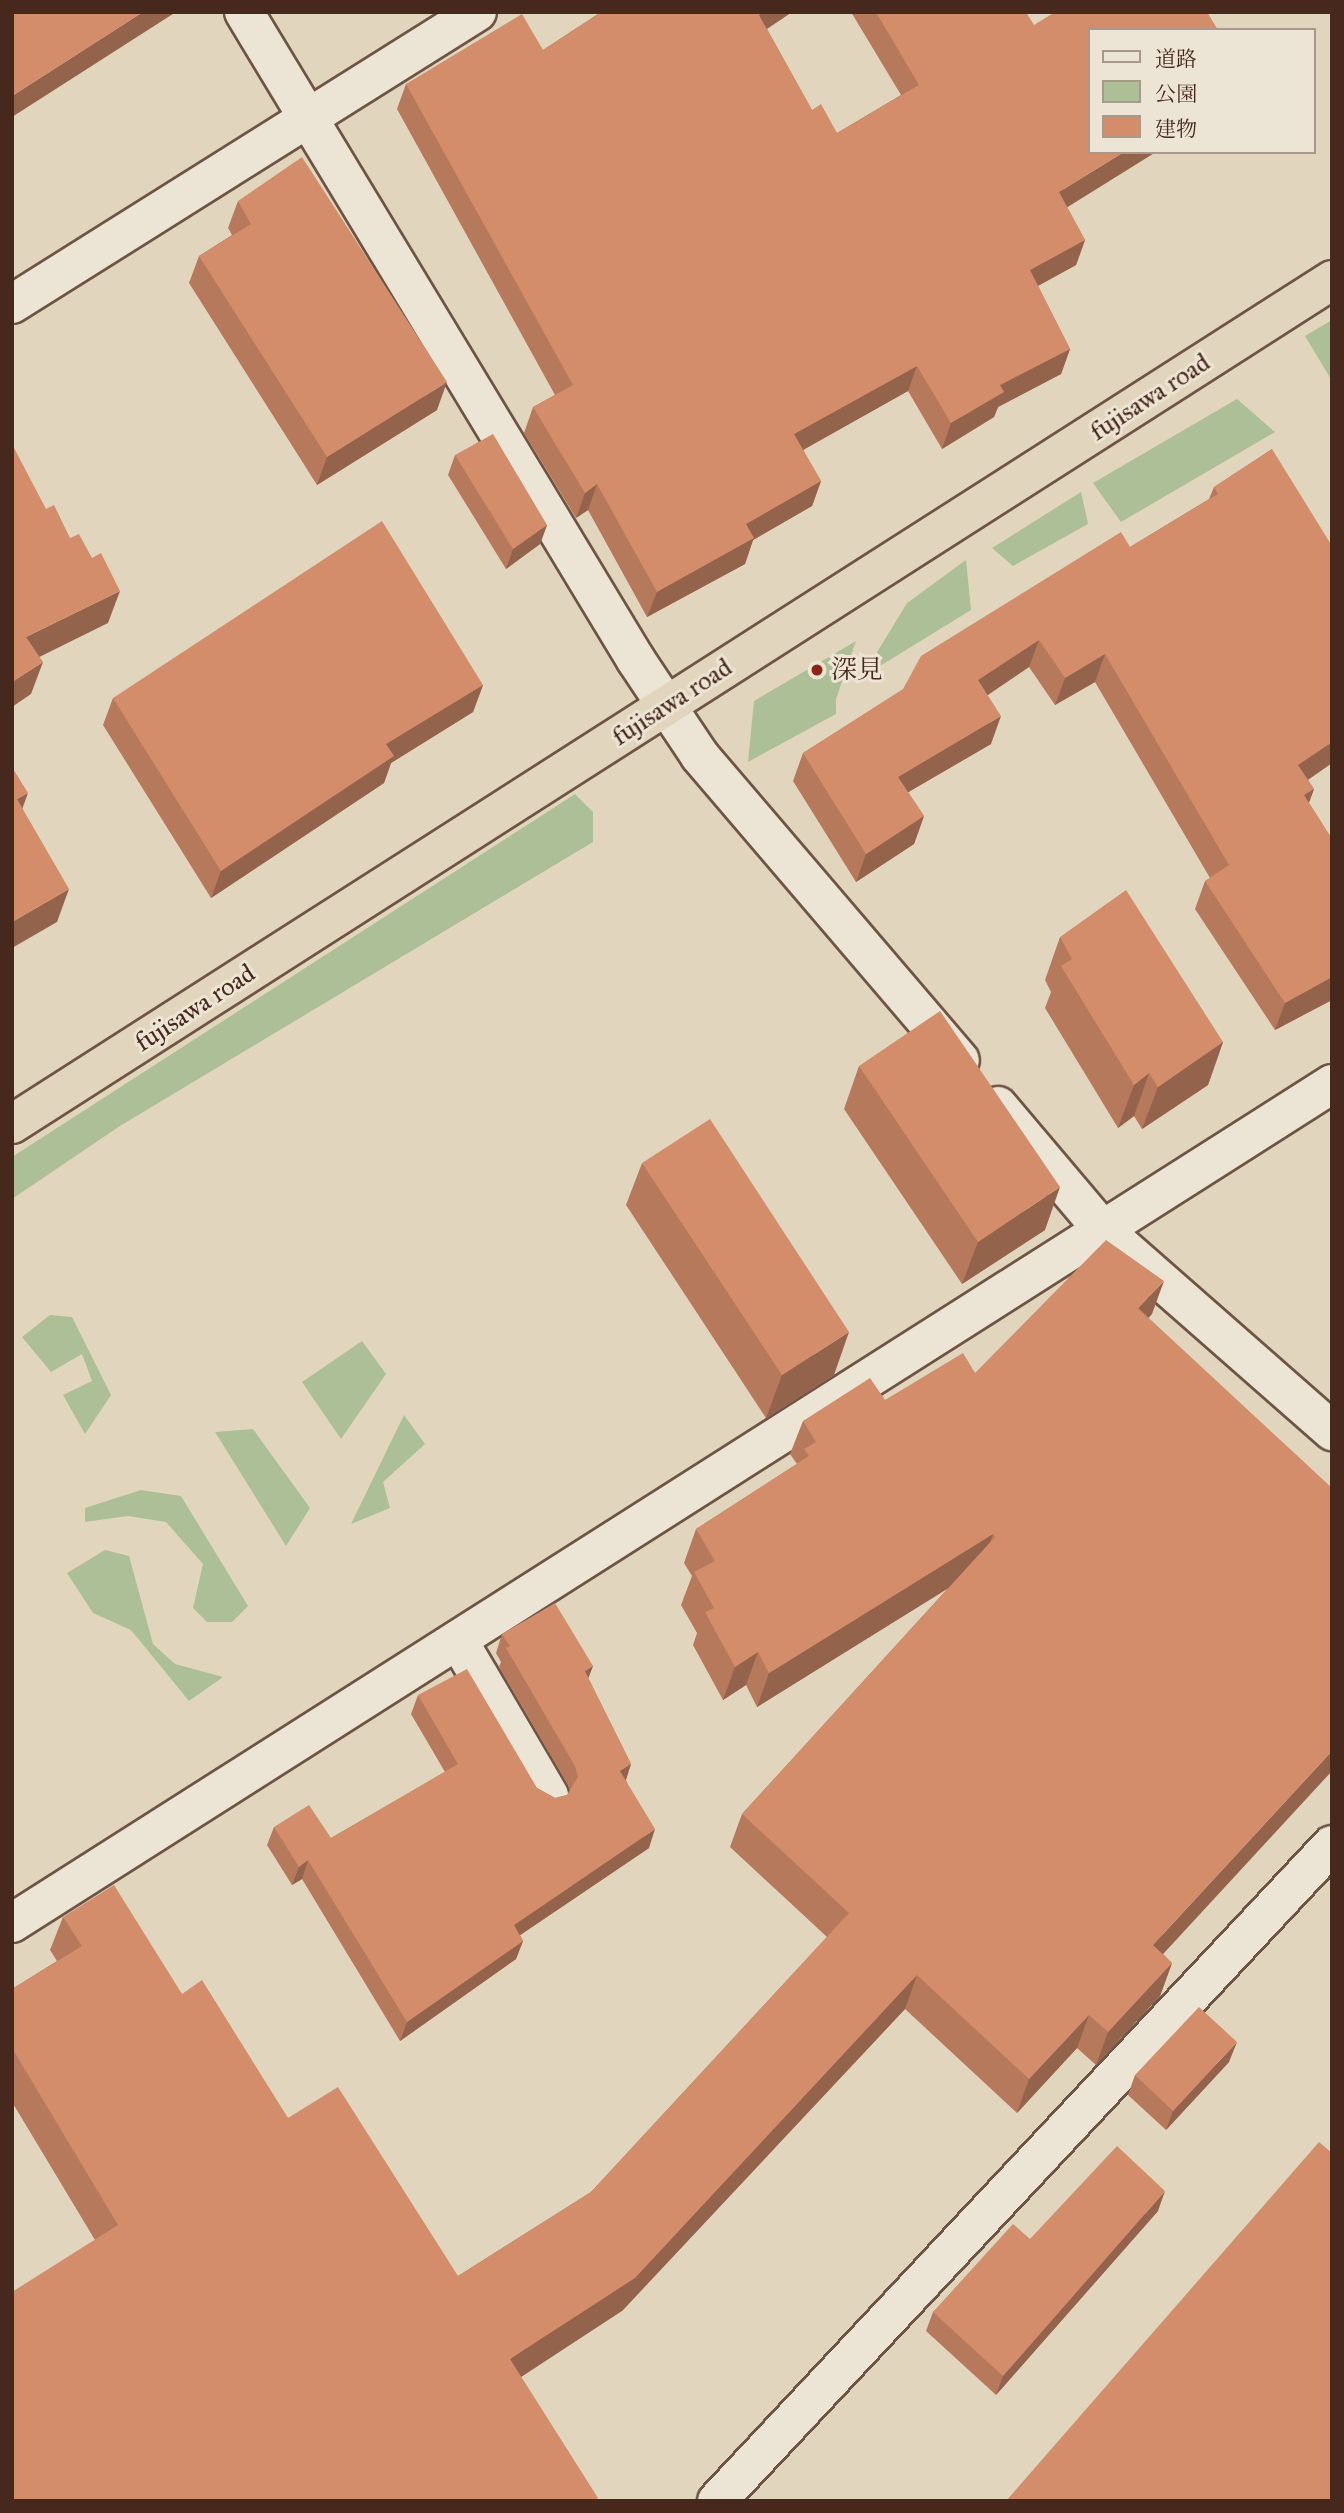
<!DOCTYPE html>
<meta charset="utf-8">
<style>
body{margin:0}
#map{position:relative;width:1344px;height:2513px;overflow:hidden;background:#e1d6bd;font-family:"IM FELL Great Primer","Noto Serif JP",serif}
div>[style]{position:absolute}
.green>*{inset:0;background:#acbf96}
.roads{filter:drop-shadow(2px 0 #6e5445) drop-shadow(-2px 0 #6e5445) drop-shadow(0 2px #6e5445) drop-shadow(0 -2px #6e5445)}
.minor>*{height:38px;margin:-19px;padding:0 19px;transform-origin:19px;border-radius:19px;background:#ece4d4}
.trunk>*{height:38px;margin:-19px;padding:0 19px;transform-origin:19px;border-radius:19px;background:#e1d6bd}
.wall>*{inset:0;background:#b6795c}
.shaded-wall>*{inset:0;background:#94634b}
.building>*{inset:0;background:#d48d6b}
.dots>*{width:19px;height:19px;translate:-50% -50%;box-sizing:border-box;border:4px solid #ece4d4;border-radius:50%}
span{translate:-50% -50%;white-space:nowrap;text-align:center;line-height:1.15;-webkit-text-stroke:6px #ece4d4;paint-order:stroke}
.street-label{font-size:26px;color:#47281d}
.poi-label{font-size:26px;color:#47281d}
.left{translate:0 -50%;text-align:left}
.frame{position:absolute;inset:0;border:14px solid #47281d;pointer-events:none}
.legend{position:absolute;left:1088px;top:28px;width:228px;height:126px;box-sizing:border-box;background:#ece4d4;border:2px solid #aa998b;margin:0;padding:9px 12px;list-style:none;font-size:21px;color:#47281d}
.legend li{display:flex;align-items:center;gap:14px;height:35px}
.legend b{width:35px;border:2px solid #aa998b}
</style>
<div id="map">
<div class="green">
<div style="clip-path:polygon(1332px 320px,1332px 381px,1305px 336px)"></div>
<div style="clip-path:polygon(1237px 399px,1275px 432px,1121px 522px,1093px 483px)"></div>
<div style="clip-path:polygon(1081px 492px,1088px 524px,1013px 566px,992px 548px)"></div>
<div style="clip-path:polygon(966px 560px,971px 610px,862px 677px,907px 603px)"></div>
<div style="clip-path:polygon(856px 641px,836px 699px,836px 714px,748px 762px,754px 701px)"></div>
<div style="clip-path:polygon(575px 794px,593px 812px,593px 842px,120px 1126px,12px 1199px,12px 1157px)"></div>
<div style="clip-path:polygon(50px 1315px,72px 1317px,111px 1395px,85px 1434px,63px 1395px,92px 1381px,82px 1354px,51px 1372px,22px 1337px)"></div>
<div style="clip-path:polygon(362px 1341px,386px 1374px,341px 1439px,302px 1382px)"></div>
<div style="clip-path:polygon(404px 1415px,425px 1444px,383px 1482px,390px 1508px,351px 1524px)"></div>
<div style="clip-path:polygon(253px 1429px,310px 1508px,286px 1546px,215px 1432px)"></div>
<div style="clip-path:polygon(141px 1490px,181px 1496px,248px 1606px,232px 1622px,207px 1622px,193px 1608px,203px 1564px,166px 1522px,128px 1516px,85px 1522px,85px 1508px)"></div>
<div style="clip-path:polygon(105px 1550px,129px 1556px,153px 1644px,175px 1664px,223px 1677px,189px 1701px,131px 1630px,93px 1613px,67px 1573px)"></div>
</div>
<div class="roads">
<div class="minor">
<div style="left:244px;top:12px;width:757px;rotate:58.83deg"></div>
<div style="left:636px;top:660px;width:115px;rotate:56.3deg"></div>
<div style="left:700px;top:756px;width:400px;rotate:49.5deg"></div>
<div style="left:12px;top:304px;width:549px;rotate:-32.13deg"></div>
<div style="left:998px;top:1106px;width:160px;rotate:49.8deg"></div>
<div style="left:1101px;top:1228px;width:308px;rotate:41.3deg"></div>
<div style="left:458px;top:1640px;width:180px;rotate:59.6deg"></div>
<div style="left:12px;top:1923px;width:1564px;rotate:-32.44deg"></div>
<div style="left:717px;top:2501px;width:899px;rotate:-46.85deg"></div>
</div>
<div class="trunk">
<div style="left:12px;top:1124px;width:1567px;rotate:-32.59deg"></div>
</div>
</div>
<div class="wall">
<div style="clip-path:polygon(601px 12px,792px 12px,767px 29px,812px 110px,837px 133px,901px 95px,851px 12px,1026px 12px,1067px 207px,1085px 240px,1076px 265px,1038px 286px,1070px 349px,1061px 374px,998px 407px,994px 417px,942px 449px,908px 391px,803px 450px,821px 481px,812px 506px,753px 540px,745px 564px,647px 617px,588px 510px,576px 518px,524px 433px,533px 407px,555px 395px,397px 109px,406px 84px,543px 50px)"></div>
<div style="clip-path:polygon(238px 201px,437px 410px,317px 485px,189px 283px,199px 256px,232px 235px,228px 228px)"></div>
<div style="clip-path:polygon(1272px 449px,1332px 763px,1308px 780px,1314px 789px,1309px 803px,1332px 839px,1332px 1000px,1275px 1030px,1195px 909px,1205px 881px,1210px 878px,1095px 682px,1055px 705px,1029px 667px,988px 695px,991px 744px,908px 792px,924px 816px,914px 844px,856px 882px,793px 781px,803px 753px,1130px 547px,1209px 499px,1214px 487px)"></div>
<div style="clip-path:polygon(455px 455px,547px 525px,540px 544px,506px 569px,448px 475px)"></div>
<div style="clip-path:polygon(483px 685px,473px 712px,391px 763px,384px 783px,211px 898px,103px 725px,113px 698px)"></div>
<div style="clip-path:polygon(1060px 937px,1223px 1042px,1208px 1085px,1142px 1129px,1134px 1116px,1118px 1128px,1045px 1008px,1051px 992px,1045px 980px)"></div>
<div style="clip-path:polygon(859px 1066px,1045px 1230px,962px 1284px,844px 1109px)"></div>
<div style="clip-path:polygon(642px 1163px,834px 1375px,766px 1418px,626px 1205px)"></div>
<div style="clip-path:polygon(1152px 1314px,1148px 1318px,1163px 1954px,1172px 1963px,1160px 1996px,1096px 2065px,1077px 2048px,1017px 2113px,905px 2009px,622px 2311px,95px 2240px,12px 2102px,12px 1989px,57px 1961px,50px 1950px,63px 1917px,182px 1994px,288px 2118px,458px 2276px,591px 2192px,827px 1937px,730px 1847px,742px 1814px,950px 1586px,757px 1707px,746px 1685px,723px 1700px,693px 1645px,697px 1633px,681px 1605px,692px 1576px,684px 1563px,696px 1529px,797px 1464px,790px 1454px,803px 1421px,885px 1400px,975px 1373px)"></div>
<div style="clip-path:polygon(502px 1634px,593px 1666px,588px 1678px,631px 1764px,626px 1780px,649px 1848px,520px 1935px,523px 1941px,516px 1959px,400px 2041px,302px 1879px,292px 1885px,267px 1845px,274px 1827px,331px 1838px,445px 1772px,411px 1714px,418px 1695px,537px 1788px,555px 1798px,567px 1795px,570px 1791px,568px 1785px,499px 1667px,501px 1662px,496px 1653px)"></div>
<div style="clip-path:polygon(1229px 2062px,1166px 2130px,1128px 2095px,1135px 2075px)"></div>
<div style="clip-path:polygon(1158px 2211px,996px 2395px,926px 2331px,933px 2312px,1030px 2239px)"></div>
</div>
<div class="shaded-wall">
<div style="clip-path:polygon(143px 12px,176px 12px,12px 117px,12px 96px)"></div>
<div style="clip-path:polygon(763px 12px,792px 12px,750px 40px,759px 15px)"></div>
<div style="clip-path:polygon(1124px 152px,1156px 152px,1050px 218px,1059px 192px)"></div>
<div style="clip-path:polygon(1085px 240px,1076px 265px,1021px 295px,1030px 270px)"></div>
<div style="clip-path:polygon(1070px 349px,1061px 374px,998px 407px,994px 417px,942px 449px,951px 423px,1000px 385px)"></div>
<div style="clip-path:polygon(917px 366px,908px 391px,785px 460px,794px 434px)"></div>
<div style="clip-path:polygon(447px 382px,437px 410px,317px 485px,327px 457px)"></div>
<div style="clip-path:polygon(821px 481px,812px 506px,753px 540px,745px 564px,647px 617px,657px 592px,746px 524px)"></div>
<div style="clip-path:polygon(597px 484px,588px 510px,576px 518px,585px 493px)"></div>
<div style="clip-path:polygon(547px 525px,540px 544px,506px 569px,513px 549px)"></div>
<div style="clip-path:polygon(120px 591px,108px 623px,15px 669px,26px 637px)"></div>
<div style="clip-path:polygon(1039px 640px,1029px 667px,968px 708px,978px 680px)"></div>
<div style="clip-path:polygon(1105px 654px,1095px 682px,1055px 705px,1065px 678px)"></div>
<div style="clip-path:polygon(43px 662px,31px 694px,12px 707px,12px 682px)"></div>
<div style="clip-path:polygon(483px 685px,473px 712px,391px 763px,384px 783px,211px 898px,221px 871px,386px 744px)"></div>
<div style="clip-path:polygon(1001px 716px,991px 744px,888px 804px,898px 777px)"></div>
<div style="clip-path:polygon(1332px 742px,1332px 763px,1288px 793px,1298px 765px)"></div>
<div style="clip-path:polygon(1314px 789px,1303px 817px,1304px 795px)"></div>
<div style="clip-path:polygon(28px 793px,16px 826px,17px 799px)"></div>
<div style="clip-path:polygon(924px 816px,914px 844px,856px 882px,866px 854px)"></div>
<div style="clip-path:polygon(69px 889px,57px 922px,12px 948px,12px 922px)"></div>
<div style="clip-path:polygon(1332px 977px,1332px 1000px,1275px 1030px,1285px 1003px)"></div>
<div style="clip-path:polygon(1223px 1042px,1208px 1085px,1142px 1129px,1158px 1087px)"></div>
<div style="clip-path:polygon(1149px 1073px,1134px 1116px,1118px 1128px,1134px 1085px)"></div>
<div style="clip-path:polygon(1060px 1187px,1045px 1230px,962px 1284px,978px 1242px)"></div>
<div style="clip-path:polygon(1164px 1281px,1152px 1314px,1126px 1342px,1138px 1308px)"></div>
<div style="clip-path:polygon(849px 1332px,834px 1375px,766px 1418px,782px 1375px)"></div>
<div style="clip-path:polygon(993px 1534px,981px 1568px,757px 1707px,769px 1673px)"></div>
<div style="clip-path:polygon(758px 1652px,746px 1685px,723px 1700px,735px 1667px)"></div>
<div style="clip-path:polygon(593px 1666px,586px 1684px,585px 1671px)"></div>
<div style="clip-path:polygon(1332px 1751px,1332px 1771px,1141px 1978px,1153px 1945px)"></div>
<div style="clip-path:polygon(631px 1764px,625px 1782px,620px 1771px)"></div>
<div style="clip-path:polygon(655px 1829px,649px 1848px,507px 1944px,514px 1925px)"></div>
<div style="clip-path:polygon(308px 1860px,302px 1879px,292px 1885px,299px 1867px)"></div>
<div style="clip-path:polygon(523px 1941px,516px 1959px,400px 2041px,407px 2022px)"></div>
<div style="clip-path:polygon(1172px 1963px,1160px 1996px,1096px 2065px,1108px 2032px)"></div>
<div style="clip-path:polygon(917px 1975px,905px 2009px,622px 2311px,498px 2392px,510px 2359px)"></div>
<div style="clip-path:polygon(1089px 2015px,1077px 2048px,1017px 2113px,1029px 2079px)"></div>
<div style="clip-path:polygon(1237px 2042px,1229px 2062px,1166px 2130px,1173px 2111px)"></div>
<div style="clip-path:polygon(1165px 2191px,1158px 2211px,996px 2395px,1003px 2376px)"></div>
</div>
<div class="building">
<div style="clip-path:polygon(12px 12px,143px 12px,12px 96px)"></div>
<div style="clip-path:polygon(601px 12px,763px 12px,759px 15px,812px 110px,821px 104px,837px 133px,919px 85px,876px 12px,1026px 12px,1034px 25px,1055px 12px,1207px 12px,1218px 30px,1090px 30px,1090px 152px,1124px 152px,1059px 192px,1085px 240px,1030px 270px,1070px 349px,1000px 385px,1004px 392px,951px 423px,917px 366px,794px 434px,821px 481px,746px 524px,754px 538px,657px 592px,597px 484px,585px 493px,533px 407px,573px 385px,406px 84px,522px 14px,543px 50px)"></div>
<div style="clip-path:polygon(302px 157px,447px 382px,327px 457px,199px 256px,251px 224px,238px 201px)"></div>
<div style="clip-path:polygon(493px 434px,547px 525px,513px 549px,455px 455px)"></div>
<div style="clip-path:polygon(12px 444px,46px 509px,54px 505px,70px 538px,79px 534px,92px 558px,101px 553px,120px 591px,26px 637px,43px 662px,12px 682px)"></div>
<div style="clip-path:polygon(1272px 449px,1332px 546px,1332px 742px,1298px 765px,1314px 789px,1304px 795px,1332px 839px,1332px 977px,1285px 1003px,1205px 881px,1229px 865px,1105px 654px,1065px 678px,1039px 640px,978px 680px,1001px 716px,898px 777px,924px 816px,866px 854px,803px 753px,903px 689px,921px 656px,1121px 532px,1130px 547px,1218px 494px,1214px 487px)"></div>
<div style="clip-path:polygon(382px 521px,483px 685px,386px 744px,394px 756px,221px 871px,113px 698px)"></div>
<div style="clip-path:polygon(12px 767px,28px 793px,17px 799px,69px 889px,12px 922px)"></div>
<div style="clip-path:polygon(1126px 890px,1223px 1042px,1158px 1087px,1149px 1073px,1134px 1085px,1061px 966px,1072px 959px,1060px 937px)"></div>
<div style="clip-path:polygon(940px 1011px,1060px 1187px,978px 1242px,859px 1066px)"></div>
<div style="clip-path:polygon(710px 1119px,849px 1332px,782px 1375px,642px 1163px)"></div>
<div style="clip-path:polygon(1106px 1240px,1164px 1281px,1138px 1308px,1332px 1488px,1332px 1751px,1153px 1945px,1172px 1963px,1108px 2032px,1089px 2015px,1029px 2079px,917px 1975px,635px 2278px,510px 2359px,598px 2498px,594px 2501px,12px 2501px,12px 2292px,118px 2225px,12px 2048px,12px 1989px,82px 1946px,63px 1917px,114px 1885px,182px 1994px,202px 1980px,288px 2118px,338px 2087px,458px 2276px,591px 2192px,849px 1913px,742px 1814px,995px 1537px,993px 1534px,769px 1673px,758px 1652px,735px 1667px,705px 1612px,714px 1608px,694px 1572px,715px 1561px,696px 1529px,809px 1456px,804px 1449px,816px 1442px,803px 1421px,870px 1378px,885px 1400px,963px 1353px,975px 1373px)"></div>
<div style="clip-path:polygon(555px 1603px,593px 1666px,585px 1671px,631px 1764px,620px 1771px,655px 1829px,514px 1925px,523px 1941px,407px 2022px,308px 1860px,299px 1867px,274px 1827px,309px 1805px,331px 1838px,458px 1764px,418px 1695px,467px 1669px,537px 1788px,555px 1798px,567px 1795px,578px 1777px,575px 1766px,506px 1648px,510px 1646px,502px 1634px)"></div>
<div style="clip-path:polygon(1199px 2007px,1237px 2042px,1173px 2111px,1135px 2075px)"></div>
<div style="clip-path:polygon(1319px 2142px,1332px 2153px,1332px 2501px,1006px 2501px)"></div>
<div style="clip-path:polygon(1117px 2146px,1165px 2191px,1003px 2376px,933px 2312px,1013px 2224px,1030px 2239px)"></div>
</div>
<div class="dots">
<div style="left:817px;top:670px;background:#8f2418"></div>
</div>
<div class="street-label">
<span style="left:1150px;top:397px;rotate:-33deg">fujisawa road</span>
<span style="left:672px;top:702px;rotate:-33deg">fujisawa road</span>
<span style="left:195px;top:1008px;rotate:-33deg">fujisawa road</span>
</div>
<div class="poi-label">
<span class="left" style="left:831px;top:670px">深見</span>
</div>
<div class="frame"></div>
<ul class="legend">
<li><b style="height:9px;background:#ece4d4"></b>道路</li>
<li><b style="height:19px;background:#acbf96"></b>公園</li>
<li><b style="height:19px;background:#d48d6b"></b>建物</li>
</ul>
</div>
